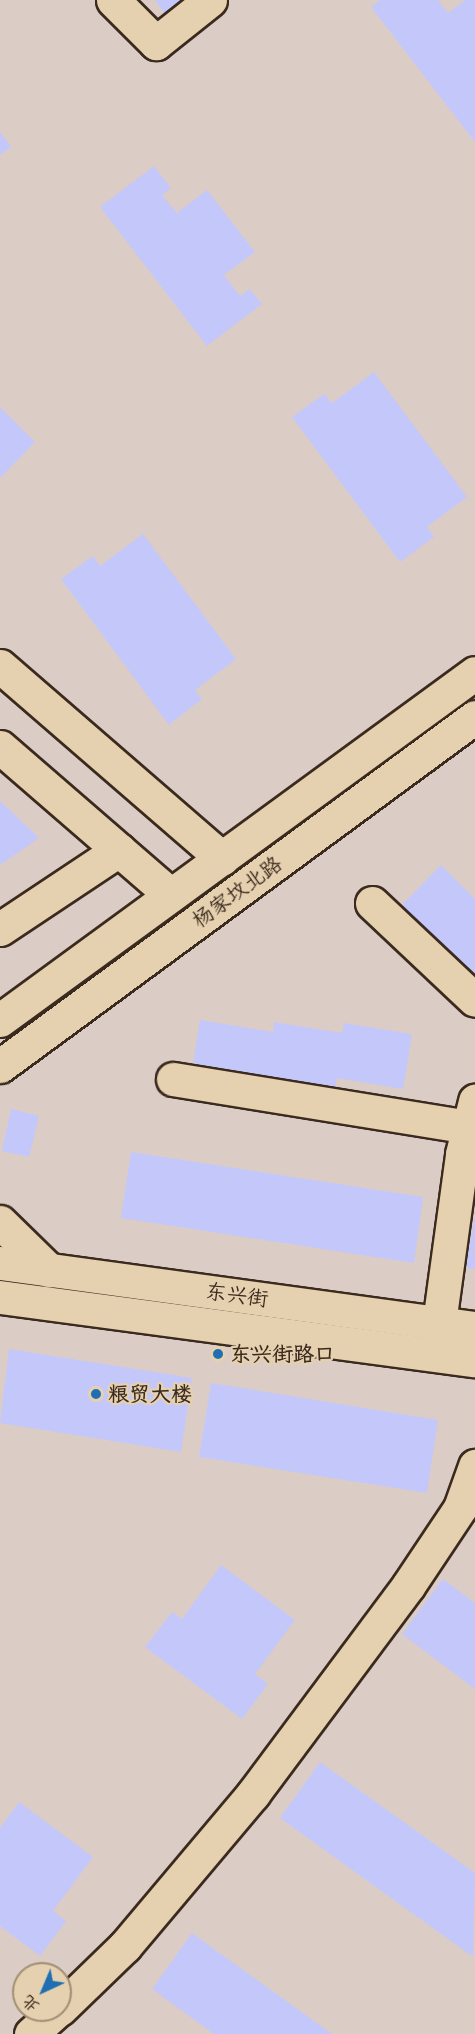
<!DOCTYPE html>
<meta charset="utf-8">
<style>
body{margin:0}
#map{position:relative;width:475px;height:2034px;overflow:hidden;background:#dbcdc6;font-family:Caveat,"LXGW WenKai TC",sans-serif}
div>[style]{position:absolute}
.building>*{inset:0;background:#c4c7fa}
.roads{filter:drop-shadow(2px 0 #3b2a1e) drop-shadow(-2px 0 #3b2a1e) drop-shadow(0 2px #3b2a1e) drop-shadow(0 -2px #3b2a1e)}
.street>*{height:33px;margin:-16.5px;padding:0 16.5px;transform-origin:16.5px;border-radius:16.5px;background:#e5d0af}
.secondary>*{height:33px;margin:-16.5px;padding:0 16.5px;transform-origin:16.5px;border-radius:16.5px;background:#e5d0af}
.dots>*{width:16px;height:16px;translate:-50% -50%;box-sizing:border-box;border:3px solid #e5d0af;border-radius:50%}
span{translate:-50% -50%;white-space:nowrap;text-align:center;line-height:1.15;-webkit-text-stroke:4.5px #e5d0af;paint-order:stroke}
.street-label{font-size:21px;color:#3b2a1e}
.poi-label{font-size:21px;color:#3b2a1e;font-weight:700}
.left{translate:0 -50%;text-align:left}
.north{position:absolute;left:12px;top:1962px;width:60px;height:60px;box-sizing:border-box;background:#e5d0af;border:2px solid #a18e75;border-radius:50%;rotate:224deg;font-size:16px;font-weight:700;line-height:24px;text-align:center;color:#3b2a1e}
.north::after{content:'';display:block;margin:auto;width:21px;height:27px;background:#1f6fb2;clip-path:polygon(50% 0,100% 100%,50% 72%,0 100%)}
</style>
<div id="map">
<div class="building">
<div style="clip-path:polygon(155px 0,189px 0,167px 17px)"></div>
<div style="clip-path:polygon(380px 0,438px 0,448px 13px,465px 0,475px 0,475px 142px,371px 7px)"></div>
<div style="clip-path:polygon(0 132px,11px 147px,0 155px)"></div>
<div style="clip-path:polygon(154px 166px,171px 188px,162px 195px,177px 213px,207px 190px,255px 252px,224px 275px,240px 296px,250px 289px,262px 304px,207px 346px,100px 207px)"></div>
<div style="clip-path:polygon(374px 372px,467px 497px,427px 527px,434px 537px,400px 562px,292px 417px,324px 394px,332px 403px)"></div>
<div style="clip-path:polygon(0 407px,35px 442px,0 478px)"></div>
<div style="clip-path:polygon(143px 534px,236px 659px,195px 690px,202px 699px,169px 725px,61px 579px,93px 556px,100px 566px)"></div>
<div style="clip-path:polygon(0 801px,39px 838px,0 865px)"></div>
<div style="clip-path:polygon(441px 865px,475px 899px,475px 979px,401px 906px)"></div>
<div style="clip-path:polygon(200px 1020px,273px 1032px,274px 1022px,342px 1033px,344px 1023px,412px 1034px,403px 1089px,337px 1078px,335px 1091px,191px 1078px)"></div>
<div style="clip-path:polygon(11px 1109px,39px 1116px,29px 1157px,2px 1151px)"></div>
<div style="clip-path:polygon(131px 1152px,423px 1197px,414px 1263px,121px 1218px)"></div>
<div style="clip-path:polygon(474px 1219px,475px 1219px,475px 1269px,466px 1268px)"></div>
<div style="clip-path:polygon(9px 1349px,192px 1378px,181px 1452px,0 1423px)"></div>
<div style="clip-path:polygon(211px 1383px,438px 1420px,427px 1493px,199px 1457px)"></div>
<div style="clip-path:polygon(221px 1565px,295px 1620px,255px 1674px,268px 1684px,242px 1719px,145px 1647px,172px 1612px,182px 1619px)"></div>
<div style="clip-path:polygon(443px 1579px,475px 1603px,475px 1689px,402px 1634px)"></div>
<div style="clip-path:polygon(320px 1762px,475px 1873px,473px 1957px,280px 1818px)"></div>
<div style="clip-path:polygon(19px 1802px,93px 1857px,53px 1911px,66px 1921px,40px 1956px,0 1926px,0 1828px)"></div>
<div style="clip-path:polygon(192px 1933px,332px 2034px,214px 2034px,152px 1989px)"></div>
</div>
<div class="roads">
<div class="street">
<div style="left:113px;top:0;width:61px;rotate:45deg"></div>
<div style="left:156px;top:43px;width:69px;rotate:-38.5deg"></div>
<div style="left:0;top:666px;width:294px;rotate:40.9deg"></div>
<div style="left:0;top:747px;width:226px;rotate:40.9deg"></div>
<div style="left:372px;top:903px;width:141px;rotate:43.3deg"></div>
<div style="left:0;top:929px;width:143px;rotate:-33.6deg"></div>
<div style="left:173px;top:1079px;width:299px;rotate:9.2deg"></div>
<div style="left:439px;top:1323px;width:171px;rotate:-82.2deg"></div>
<div style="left:462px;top:1154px;width:55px;rotate:-76.2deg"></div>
<div style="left:60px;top:2009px;width:91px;rotate:-44.1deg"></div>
<div style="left:125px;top:1946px;width:199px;rotate:-49.9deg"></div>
<div style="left:253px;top:1794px;width:259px;rotate:-53.3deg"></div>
<div style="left:408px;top:1586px;width:94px;rotate:-56.3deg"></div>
<div style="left:460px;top:1508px;width:45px;rotate:-70.3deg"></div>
<div style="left:31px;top:2034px;width:36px;rotate:-42deg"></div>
</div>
<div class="secondary">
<div style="left:0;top:1020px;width:588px;rotate:-36.15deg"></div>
<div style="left:0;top:1066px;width:589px;rotate:-36.31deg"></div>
<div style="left:0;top:1222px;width:69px;rotate:44.4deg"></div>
<div style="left:0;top:1263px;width:479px;rotate:7.8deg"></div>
<div style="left:0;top:1297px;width:479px;rotate:7.6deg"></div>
</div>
</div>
<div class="dots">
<div style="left:218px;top:1354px;background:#1f6fb2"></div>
<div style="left:96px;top:1394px;background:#1f6fb2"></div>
</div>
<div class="street-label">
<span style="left:237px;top:892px;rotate:-36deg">杨家坟北路</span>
<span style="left:237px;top:1295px;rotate:8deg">东兴街</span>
</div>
<div class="poi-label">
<span class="left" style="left:230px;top:1354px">东兴街路口</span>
<span class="left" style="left:108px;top:1394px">粮贸大楼</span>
</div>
<div class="north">北</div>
</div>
